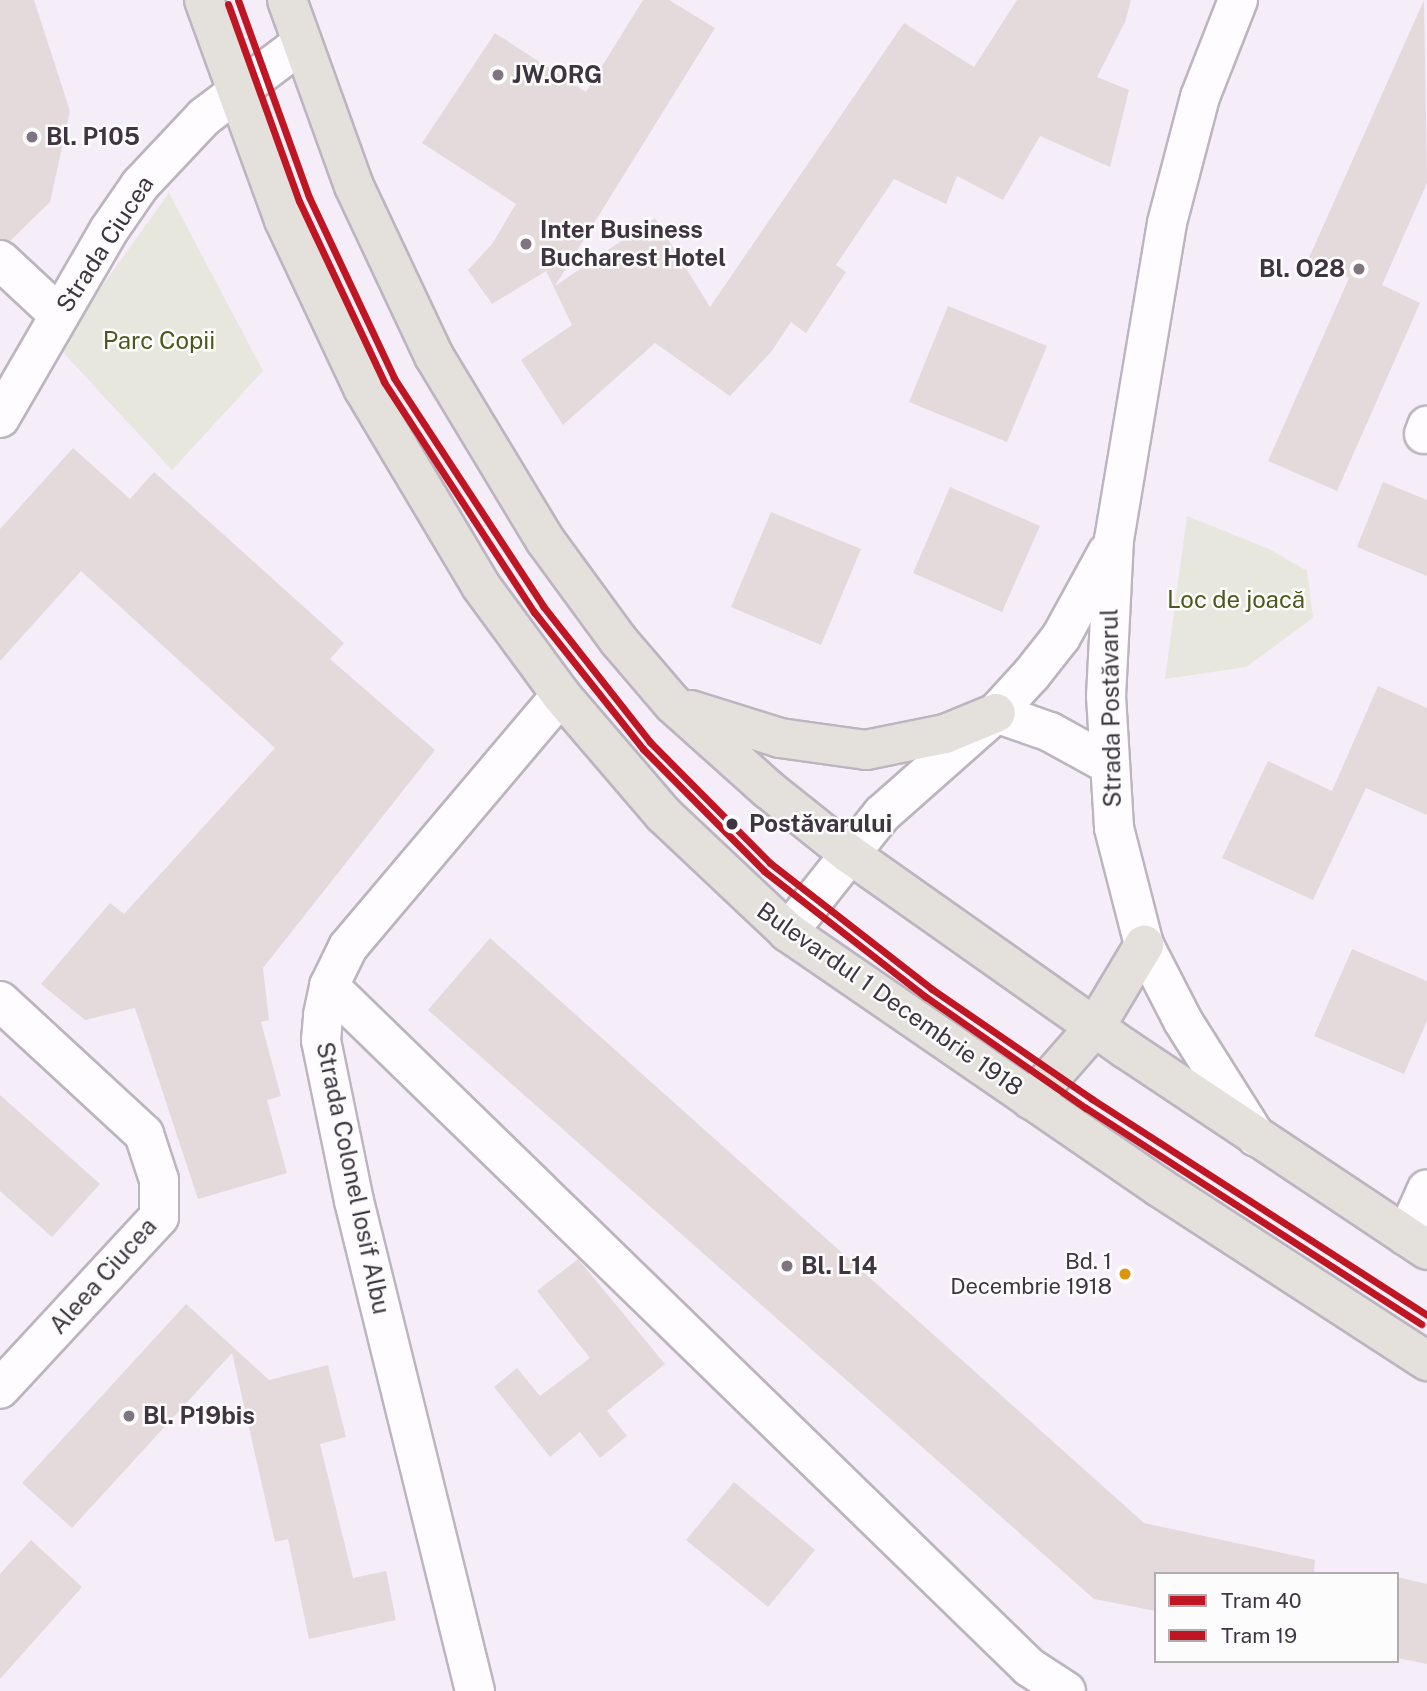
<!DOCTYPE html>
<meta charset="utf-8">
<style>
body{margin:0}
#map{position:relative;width:1427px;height:1691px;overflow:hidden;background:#f5edf8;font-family:"Public Sans",sans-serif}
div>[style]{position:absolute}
.green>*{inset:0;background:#e7e7de}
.building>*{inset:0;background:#e4dadc}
.roads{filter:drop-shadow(2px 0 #bcb5bf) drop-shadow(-2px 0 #bcb5bf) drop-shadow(0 2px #bcb5bf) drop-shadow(0 -2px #bcb5bf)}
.minor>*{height:38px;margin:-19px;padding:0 19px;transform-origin:19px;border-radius:19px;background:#fefcfe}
.major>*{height:38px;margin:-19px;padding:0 19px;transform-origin:19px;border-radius:19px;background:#e4e1dd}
.tram-1>*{height:7px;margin:-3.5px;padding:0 3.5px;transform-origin:3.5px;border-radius:3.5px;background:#be1622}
.tram-2>*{height:7px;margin:-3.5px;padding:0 3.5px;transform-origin:3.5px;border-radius:3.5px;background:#be1622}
.dots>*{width:19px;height:19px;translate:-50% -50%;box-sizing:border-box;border:4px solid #fcfcfc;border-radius:50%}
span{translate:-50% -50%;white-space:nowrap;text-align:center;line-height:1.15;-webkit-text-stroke:5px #fcfcfc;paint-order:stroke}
.bus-label{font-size:22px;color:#3e3541}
.right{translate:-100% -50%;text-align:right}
.poi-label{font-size:24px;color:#3e3541;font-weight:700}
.left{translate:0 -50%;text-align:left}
.street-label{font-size:24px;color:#3e3541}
.park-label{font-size:24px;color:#4f581c}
.stop-label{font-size:24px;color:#3e3541;font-weight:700}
.legend{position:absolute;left:1154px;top:1572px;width:245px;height:91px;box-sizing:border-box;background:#fcfcfc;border:2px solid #b0acb1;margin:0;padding:9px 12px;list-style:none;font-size:21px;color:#3e3541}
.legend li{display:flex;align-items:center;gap:14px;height:35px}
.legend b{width:35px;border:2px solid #b0acb1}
</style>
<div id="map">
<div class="green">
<div style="clip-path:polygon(169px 193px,263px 371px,172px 470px,58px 347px)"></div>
<div style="clip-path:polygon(1187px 516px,1269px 549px,1307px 571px,1313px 618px,1246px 667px,1165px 679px)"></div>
</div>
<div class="building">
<div style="clip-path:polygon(0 0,34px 0,70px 111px,50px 202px,10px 241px,0 239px)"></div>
<div style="clip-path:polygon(643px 0,669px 0,715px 28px,555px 286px,655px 218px,710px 307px,904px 23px,974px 67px,1017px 0,1131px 0,1125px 22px,1097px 77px,1129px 90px,1110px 167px,1040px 136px,1003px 200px,957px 176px,946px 204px,894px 179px,836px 265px,846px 272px,806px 333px,791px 322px,771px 352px,730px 396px,655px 343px,563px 425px,521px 360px,572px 325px,546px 271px,492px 304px,468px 270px,492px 244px,516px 204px,422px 143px,495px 33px,586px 92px)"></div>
<div style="clip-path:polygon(1424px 0,1427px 183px,1382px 285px,1420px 303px,1337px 491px,1268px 461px,1349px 278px,1308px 260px)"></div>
<div style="clip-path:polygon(948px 306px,1047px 346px,1007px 442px,909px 402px)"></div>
<div style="clip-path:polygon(73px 448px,130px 499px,154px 472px,344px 643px,330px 659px,435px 750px,263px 968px,269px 1020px,261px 1022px,281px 1096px,267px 1100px,287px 1173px,198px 1199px,135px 1008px,85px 1020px,41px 984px,110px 903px,124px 914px,275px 748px,81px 571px,0 661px,0 529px)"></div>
<div style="clip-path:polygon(1383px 482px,1427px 500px,1427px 576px,1357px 547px)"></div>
<div style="clip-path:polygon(950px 487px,1040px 526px,1002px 612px,913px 573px)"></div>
<div style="clip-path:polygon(771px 512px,861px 549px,821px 645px,731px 607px)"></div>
<div style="clip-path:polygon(1378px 686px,1427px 708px,1427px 815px,1366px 788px,1313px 900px,1222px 858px,1268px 761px,1332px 791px)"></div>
<div style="clip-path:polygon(490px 938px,1144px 1523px,1315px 1560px,1314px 1574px,1156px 1574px,1156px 1611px,1094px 1599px,428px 1010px)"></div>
<div style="clip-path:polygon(1352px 949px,1427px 981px,1427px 1021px,1404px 1074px,1314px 1036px)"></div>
<div style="clip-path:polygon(0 1095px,100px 1184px,52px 1237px,0 1191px)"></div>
<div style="clip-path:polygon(578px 1259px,665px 1364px,607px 1411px,627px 1436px,600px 1458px,580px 1432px,550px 1457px,494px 1387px,517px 1368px,540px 1396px,590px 1358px,537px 1291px)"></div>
<div style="clip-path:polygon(186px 1304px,269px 1380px,328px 1365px,346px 1437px,320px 1444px,353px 1578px,386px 1571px,396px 1620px,309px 1639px,288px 1539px,275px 1542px,232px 1353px,72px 1528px,22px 1483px)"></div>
<div style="clip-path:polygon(734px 1482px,815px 1550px,768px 1607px,686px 1540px)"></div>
<div style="clip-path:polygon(31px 1540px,82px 1587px,0 1679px,0 1574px)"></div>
<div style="clip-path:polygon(1397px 1577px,1427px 1584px,1427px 1664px,1397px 1658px)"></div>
</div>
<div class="roads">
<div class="minor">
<div style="left:1238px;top:0;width:104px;rotate:111.4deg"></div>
<div style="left:1200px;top:97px;width:130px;rotate:104.7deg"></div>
<div style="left:1167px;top:223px;width:320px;rotate:99.5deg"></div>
<div style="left:1114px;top:539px;width:157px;rotate:92.9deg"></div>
<div style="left:1106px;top:696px;width:132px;rotate:86.5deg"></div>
<div style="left:1114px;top:828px;width:121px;rotate:75.6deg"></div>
<div style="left:1144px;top:945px;width:85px;rotate:62.8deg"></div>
<div style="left:1183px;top:1021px;width:137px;rotate:57.8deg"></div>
<div style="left:0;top:260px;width:81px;rotate:43deg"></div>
<div style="left:0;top:418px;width:217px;rotate:-59.9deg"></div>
<div style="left:109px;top:230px;width:55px;rotate:-55.4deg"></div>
<div style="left:140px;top:185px;width:93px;rotate:-46.7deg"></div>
<div style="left:204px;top:117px;width:123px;rotate:-37.1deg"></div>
<div style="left:1424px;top:434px;width:9px;rotate:-69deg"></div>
<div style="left:996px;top:713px;width:57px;rotate:19.4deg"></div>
<div style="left:1050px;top:732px;width:66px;rotate:28.9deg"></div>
<div style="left:788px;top:932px;width:151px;rotate:-51.5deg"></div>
<div style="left:882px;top:814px;width:152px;rotate:-41.5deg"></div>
<div style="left:996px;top:713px;width:52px;rotate:-47.4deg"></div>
<div style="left:1031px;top:675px;width:48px;rotate:-51.7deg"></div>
<div style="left:1061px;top:637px;width:96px;rotate:-61.3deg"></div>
<div style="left:329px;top:986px;width:977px;rotate:44.21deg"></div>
<div style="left:1029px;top:1667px;width:44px;rotate:33deg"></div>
<div style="left:0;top:1001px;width:196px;rotate:42.7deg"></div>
<div style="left:144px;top:1134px;width:48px;rotate:71.9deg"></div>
<div style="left:159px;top:1180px;width:37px;rotate:90deg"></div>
<div style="left:159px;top:1217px;width:234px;rotate:132.8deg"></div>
<div style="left:1406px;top:1236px;width:51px;rotate:-65.9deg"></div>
<div style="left:475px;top:1691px;width:505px;rotate:-103.87deg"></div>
<div style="left:354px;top:1201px;width:164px;rotate:-101.6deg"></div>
<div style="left:321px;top:1040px;width:25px;rotate:-85deg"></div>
<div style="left:323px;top:1015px;width:30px;rotate:-78deg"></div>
<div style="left:329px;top:986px;width:43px;rotate:-64deg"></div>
<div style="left:348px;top:947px;width:330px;rotate:-49.8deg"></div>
</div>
<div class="major">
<div style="left:204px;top:0;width:234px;rotate:70deg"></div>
<div style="left:284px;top:220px;width:186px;rotate:64.8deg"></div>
<div style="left:363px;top:388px;width:230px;rotate:59.2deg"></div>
<div style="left:481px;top:586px;width:135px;rotate:53.7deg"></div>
<div style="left:561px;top:695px;width:158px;rotate:49.4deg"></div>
<div style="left:664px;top:815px;width:170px;rotate:43.3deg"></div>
<div style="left:788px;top:932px;width:450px;rotate:34.5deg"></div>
<div style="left:1159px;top:1187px;width:320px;rotate:33deg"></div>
<div style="left:287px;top:0;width:198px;rotate:70.2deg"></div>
<div style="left:354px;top:186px;width:188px;rotate:64.8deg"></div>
<div style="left:434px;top:356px;width:215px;rotate:58.9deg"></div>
<div style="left:545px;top:540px;width:125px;rotate:53.8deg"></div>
<div style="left:619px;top:641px;width:83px;rotate:49.4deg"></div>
<div style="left:673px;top:704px;width:129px;rotate:41.9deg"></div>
<div style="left:769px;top:790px;width:101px;rotate:38.6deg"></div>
<div style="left:848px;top:853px;width:340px;rotate:35.2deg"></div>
<div style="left:1126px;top:1049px;width:362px;rotate:33.7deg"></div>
<div style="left:691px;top:710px;width:93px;rotate:17.5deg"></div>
<div style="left:780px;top:738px;width:87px;rotate:7.9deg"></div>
<div style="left:866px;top:750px;width:81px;rotate:-11.4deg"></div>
<div style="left:945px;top:734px;width:55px;rotate:-22.4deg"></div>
<div style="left:1031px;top:1100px;width:97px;rotate:-48.8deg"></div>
<div style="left:1095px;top:1027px;width:96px;rotate:-59.1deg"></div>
</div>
</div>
<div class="tram-1">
<div style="left:238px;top:0;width:209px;rotate:70.2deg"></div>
<div style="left:309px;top:197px;width:200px;rotate:64.8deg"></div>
<div style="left:394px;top:378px;width:272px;rotate:56.8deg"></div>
<div style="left:543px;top:606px;width:173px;rotate:51.8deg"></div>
<div style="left:650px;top:742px;width:170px;rotate:45.2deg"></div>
<div style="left:770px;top:863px;width:205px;rotate:37.9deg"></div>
<div style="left:932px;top:989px;width:194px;rotate:34.5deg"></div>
<div style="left:1092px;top:1099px;width:399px;rotate:32.8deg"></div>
</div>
<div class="tram-2">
<div style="left:228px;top:4px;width:209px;rotate:70.2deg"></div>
<div style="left:299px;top:201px;width:200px;rotate:64.8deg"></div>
<div style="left:384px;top:382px;width:275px;rotate:56.9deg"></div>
<div style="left:534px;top:612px;width:175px;rotate:51.5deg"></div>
<div style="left:643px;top:749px;width:172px;rotate:45.2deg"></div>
<div style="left:764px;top:871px;width:205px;rotate:37.9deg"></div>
<div style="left:926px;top:997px;width:195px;rotate:34.8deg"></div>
<div style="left:1086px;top:1108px;width:399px;rotate:32.8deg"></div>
</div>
<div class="dots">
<div style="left:498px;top:75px;background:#7e7581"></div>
<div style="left:32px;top:137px;background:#7e7581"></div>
<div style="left:526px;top:244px;background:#7e7581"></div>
<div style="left:1359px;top:269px;background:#7e7581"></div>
<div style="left:732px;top:824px;background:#3e3541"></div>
<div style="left:787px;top:1266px;background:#7e7581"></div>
<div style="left:1125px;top:1274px;background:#db950a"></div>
<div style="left:129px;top:1416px;background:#7e7581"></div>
</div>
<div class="bus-label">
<span class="right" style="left:1112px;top:1274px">Bd. 1<br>Decembrie 1918</span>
</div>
<div class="poi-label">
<span class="left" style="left:512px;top:75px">JW.ORG</span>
<span class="left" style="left:46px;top:137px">Bl. P105</span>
<span class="left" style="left:540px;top:244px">Inter Business<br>Bucharest Hotel</span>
<span class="right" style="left:1345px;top:269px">Bl. O28</span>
<span class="left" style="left:801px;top:1266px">Bl. L14</span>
<span class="left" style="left:143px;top:1416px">Bl. P19bis</span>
</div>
<div class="street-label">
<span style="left:105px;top:244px;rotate:-57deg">Strada Ciucea</span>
<span style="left:1111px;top:708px;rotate:-91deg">Strada Postăvarul</span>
<span style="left:890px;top:999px;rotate:35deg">Bulevardul 1 Decembrie 1918</span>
<span style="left:353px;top:1178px;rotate:78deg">Strada Colonel Iosif Albu</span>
<span style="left:103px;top:1276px;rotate:-48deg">Aleea Ciucea</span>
</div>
<div class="park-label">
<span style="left:159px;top:341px">Parc Copii</span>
<span style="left:1236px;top:600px">Loc de joacă</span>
</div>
<div class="stop-label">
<span class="left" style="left:749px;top:824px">Postăvarului</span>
</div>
<ul class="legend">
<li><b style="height:9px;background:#be1622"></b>Tram 40</li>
<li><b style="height:9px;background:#be1622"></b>Tram 19</li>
</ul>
</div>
